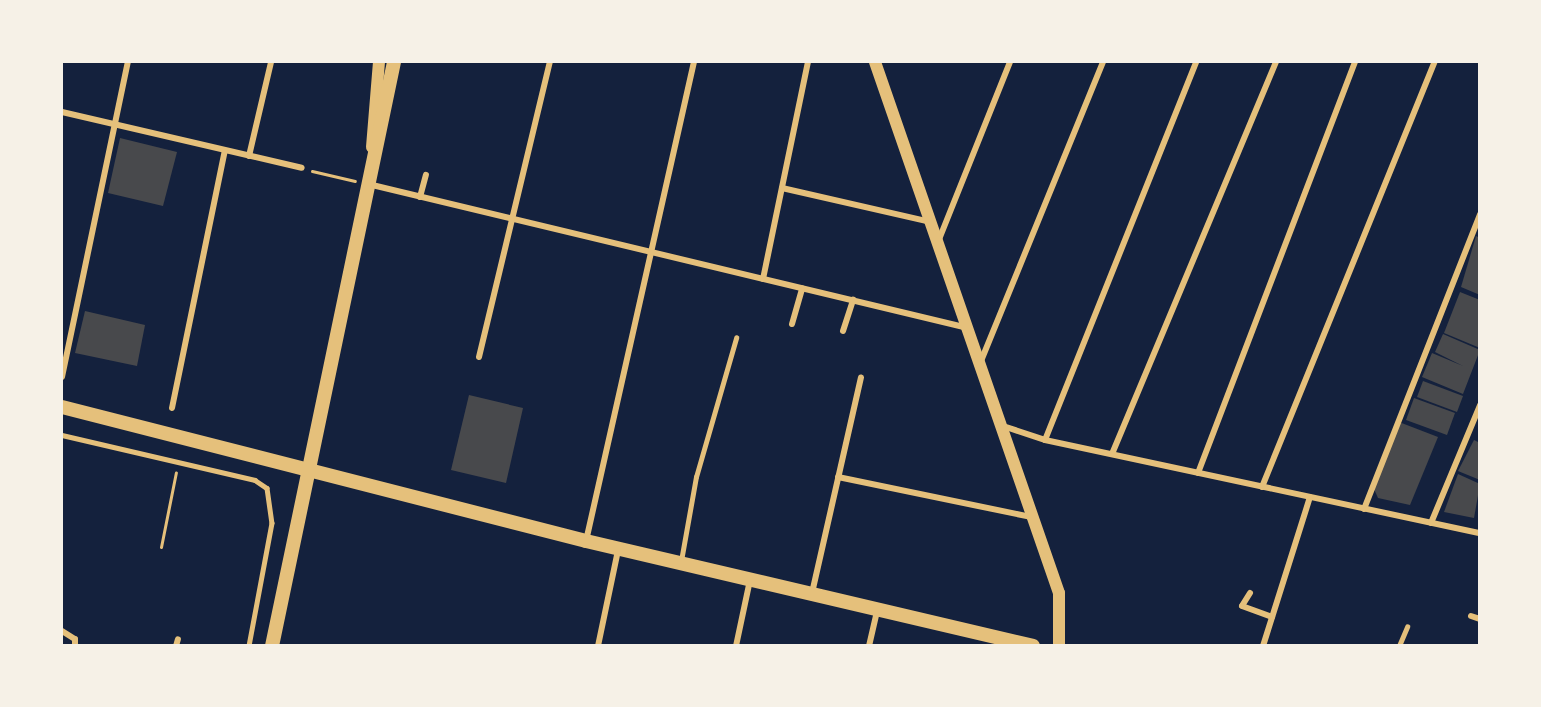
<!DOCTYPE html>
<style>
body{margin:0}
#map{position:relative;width:1541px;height:707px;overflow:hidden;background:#14213d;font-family:"Asap Condensed",sans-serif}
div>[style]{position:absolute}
.building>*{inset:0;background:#48494c}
.path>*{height:3px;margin:-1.5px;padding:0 1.5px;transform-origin:1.5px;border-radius:1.5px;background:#e5c07b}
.service>*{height:4.5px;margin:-2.25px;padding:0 2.25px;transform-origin:2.25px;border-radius:2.25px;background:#e5c07b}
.minor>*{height:6px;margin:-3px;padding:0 3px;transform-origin:3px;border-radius:3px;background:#e5c07b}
.secondary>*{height:12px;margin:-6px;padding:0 6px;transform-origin:6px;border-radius:6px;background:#e5c07b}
.primary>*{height:14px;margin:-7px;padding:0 7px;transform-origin:7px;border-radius:7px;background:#e5c07b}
span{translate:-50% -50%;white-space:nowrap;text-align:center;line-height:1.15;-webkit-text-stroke:4.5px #f6f1e7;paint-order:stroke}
.frame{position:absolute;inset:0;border:63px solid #f6f1e7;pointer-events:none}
</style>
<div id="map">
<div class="building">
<div style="clip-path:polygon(120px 138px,177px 152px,163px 206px,108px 193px)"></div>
<div style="clip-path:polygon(1476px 236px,1480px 238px,1480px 295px,1461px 287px)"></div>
<div style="clip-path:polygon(1460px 292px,1480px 300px,1480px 348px,1444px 333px)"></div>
<div style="clip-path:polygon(85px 311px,145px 325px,137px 366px,75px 353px)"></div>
<div style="clip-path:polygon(1443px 334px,1480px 350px,1463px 394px,1422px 377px,1432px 353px,1463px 366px,1435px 352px)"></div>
<div style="clip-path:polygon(1423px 381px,1463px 396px,1457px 412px,1417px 397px)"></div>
<div style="clip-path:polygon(469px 395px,523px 408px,506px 483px,451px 470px)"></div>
<div style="clip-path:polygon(1414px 398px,1455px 413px,1447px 435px,1406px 420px)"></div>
<div style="clip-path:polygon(1399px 422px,1438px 437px,1410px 505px,1378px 498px,1374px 489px)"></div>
<div style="clip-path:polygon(1474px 440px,1480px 443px,1480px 480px,1458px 471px)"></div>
<div style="clip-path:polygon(1458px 474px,1480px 484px,1474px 518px,1444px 512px)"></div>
</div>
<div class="path">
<div style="left:312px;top:171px;width:44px;rotate:13.1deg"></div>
<div style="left:161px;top:547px;width:76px;rotate:-78.7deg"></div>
</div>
<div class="service">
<div style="left:62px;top:435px;width:198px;rotate:13.1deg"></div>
<div style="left:255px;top:480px;width:14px;rotate:34deg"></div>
<div style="left:267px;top:488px;width:35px;rotate:82deg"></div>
<div style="left:272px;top:523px;width:125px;rotate:100.6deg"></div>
<div style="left:681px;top:561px;width:85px;rotate:-79.9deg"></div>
<div style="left:696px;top:477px;width:145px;rotate:-73.9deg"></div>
<div style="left:1399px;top:646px;width:21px;rotate:-67deg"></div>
</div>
<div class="minor">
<div style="left:62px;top:112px;width:246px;rotate:13.1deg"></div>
<div style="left:249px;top:156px;width:97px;rotate:-76.8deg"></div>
<div style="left:368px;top:184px;width:617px;rotate:13.5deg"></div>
<div style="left:782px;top:188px;width:152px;rotate:12.9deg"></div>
<div style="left:420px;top:197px;width:23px;rotate:-75deg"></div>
<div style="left:938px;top:242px;width:194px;rotate:-68.2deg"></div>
<div style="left:763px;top:279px;width:222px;rotate:-78.3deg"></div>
<div style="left:792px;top:324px;width:37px;rotate:-74deg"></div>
<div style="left:843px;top:331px;width:33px;rotate:-72deg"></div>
<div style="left:479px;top:357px;width:303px;rotate:-76.5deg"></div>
<div style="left:981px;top:361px;width:323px;rotate:-67.8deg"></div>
<div style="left:62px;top:377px;width:322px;rotate:-78.2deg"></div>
<div style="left:172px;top:408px;width:263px;rotate:-78.4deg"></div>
<div style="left:1003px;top:426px;width:44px;rotate:18.4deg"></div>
<div style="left:1045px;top:440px;width:445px;rotate:12.1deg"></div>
<div style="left:1045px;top:440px;width:407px;rotate:-68.2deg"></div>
<div style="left:1112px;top:454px;width:425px;rotate:-67.3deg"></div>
<div style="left:1198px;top:473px;width:440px;rotate:-69.1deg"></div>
<div style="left:838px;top:477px;width:198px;rotate:11.7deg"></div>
<div style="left:1262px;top:487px;width:459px;rotate:-67.9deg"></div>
<div style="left:1364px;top:509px;width:317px;rotate:-68.5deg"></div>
<div style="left:1431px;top:523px;width:128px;rotate:-67.4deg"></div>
<div style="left:586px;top:541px;width:491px;rotate:-77.3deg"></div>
<div style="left:812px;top:593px;width:221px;rotate:-77.2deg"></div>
<div style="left:1250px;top:593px;width:15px;rotate:122deg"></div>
<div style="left:1242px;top:606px;width:32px;rotate:20deg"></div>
<div style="left:1471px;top:616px;width:9px;rotate:18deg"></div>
<div style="left:62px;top:631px;width:15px;rotate:32deg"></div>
<div style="left:75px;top:639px;width:7px;rotate:90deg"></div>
<div style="left:176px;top:646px;width:7px;rotate:-74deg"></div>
<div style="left:598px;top:646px;width:98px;rotate:-78.2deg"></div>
<div style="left:736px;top:646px;width:67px;rotate:-78deg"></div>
<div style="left:869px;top:646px;width:37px;rotate:-77deg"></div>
<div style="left:1263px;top:646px;width:156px;rotate:-72.5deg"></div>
</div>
<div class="secondary">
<div style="left:875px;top:62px;width:562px;rotate:70.89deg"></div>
<div style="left:1059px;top:593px;width:53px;rotate:90deg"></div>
<div style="left:372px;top:147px;width:85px;rotate:-85.3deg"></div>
</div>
<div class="primary">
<div style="left:62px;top:407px;width:541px;rotate:14.34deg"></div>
<div style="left:586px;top:541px;width:459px;rotate:13.2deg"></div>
<div style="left:272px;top:646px;width:597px;rotate:-78.2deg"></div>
</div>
<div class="frame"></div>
</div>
